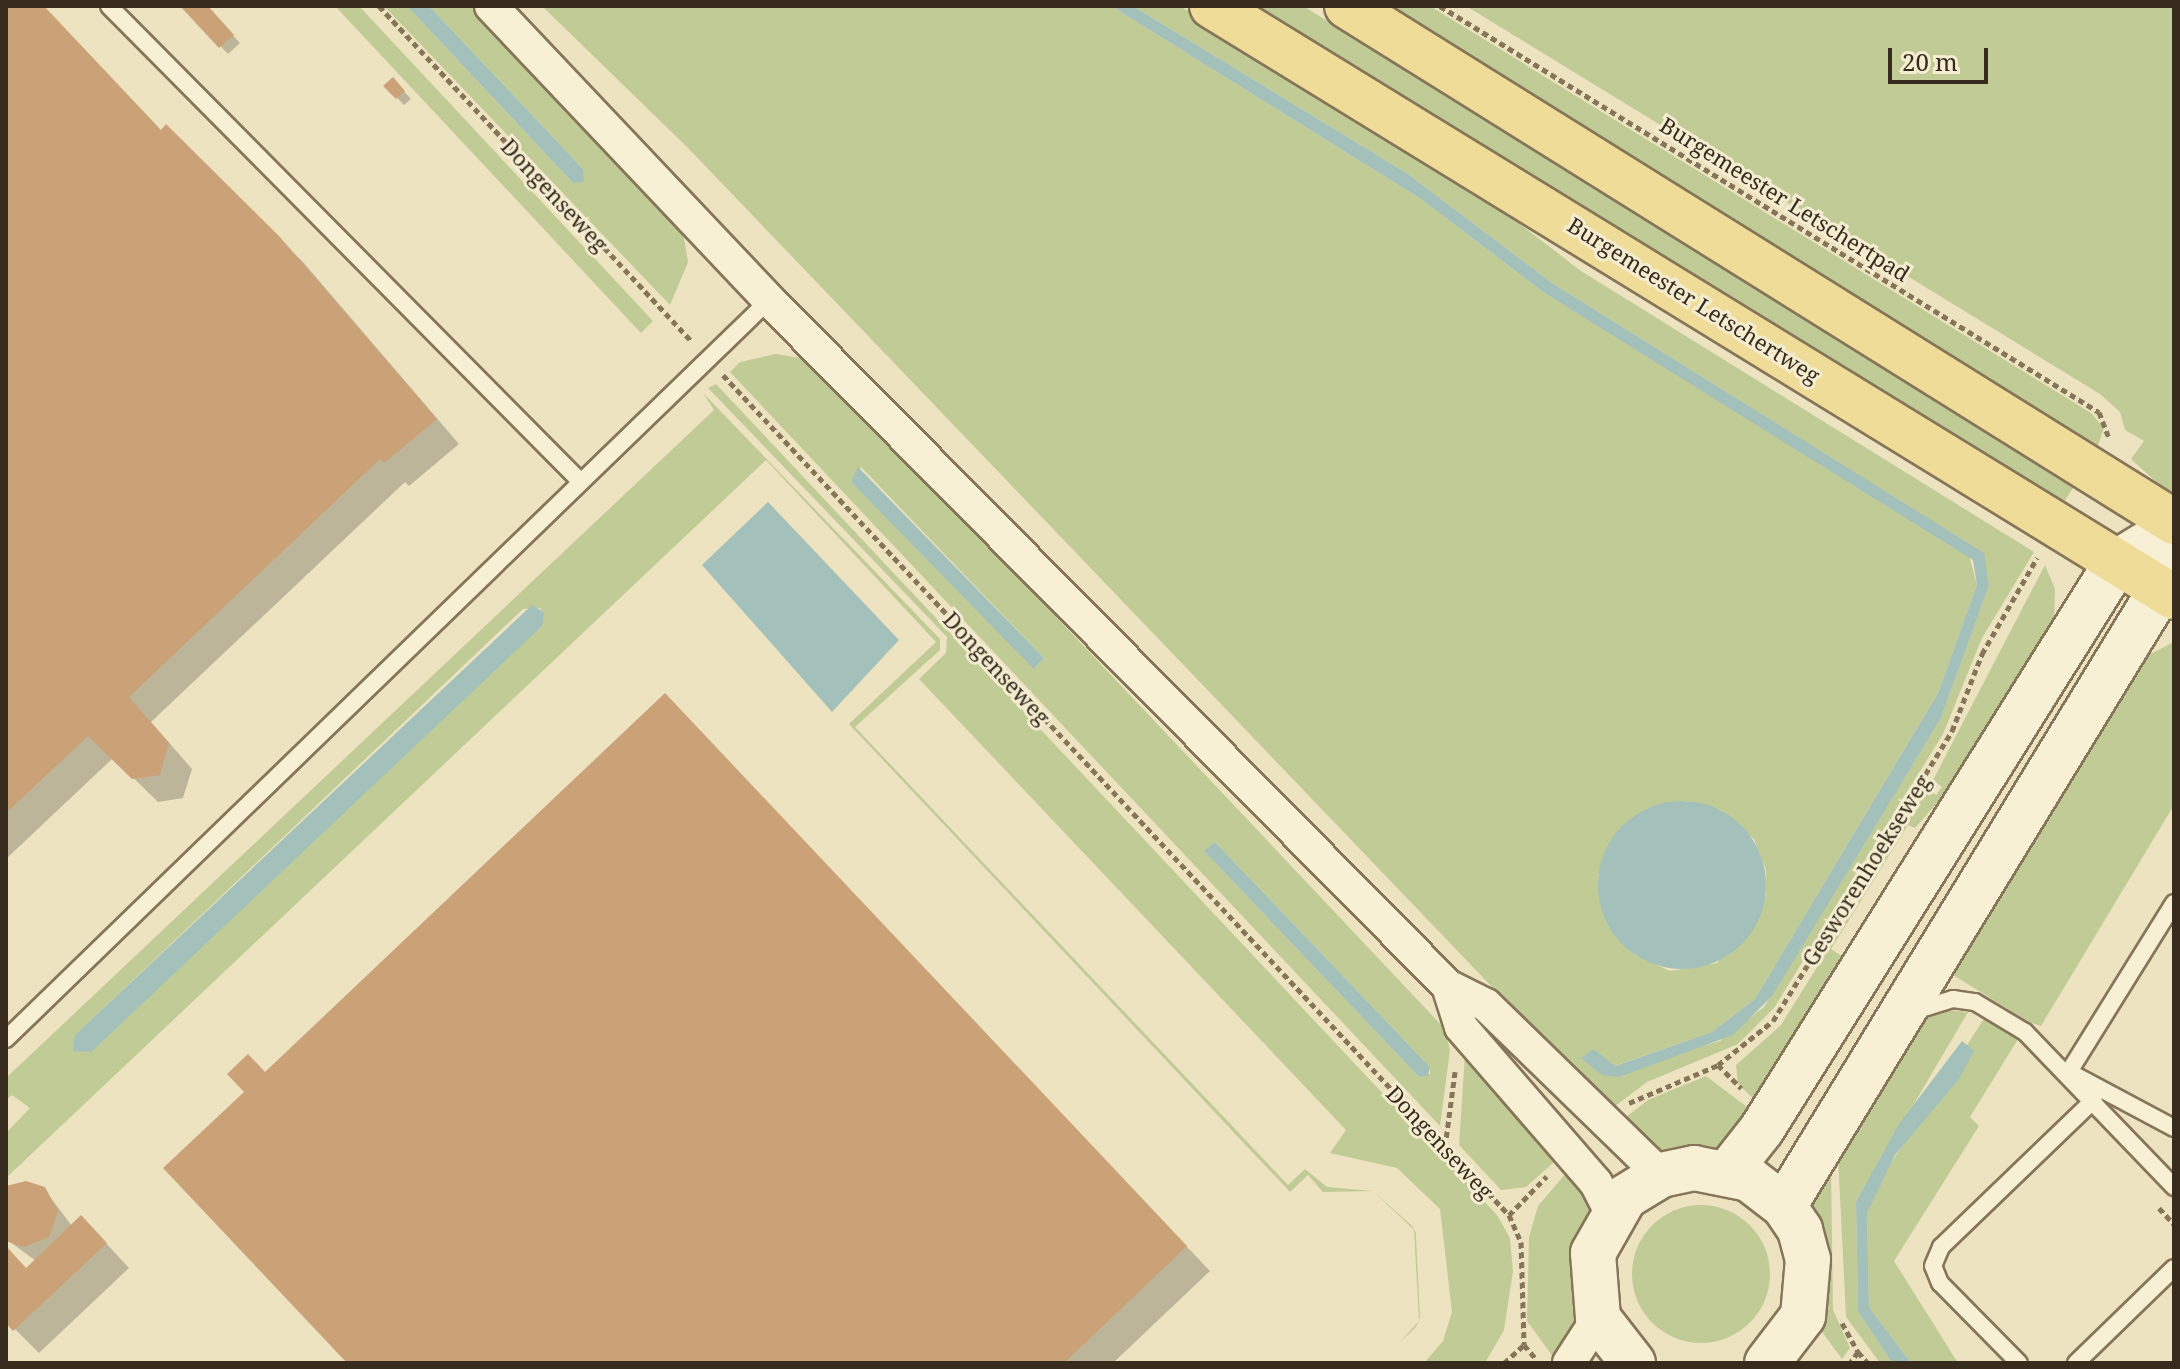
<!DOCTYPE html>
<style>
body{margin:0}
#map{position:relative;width:2180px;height:1369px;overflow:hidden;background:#ede3c1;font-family:"Noto Serif",serif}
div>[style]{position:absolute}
.green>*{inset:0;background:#c1cb96}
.round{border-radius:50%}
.water>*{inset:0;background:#a4c0ba}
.shadow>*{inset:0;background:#0003}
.building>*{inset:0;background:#cba178}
.path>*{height:5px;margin-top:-2.5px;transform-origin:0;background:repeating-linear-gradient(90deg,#867559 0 6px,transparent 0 10px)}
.roads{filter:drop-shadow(2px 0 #867559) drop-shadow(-2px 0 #867559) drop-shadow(0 2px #867559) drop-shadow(0 -2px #867559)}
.lane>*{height:16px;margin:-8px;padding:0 8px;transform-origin:8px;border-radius:8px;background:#f8f0d4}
.street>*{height:32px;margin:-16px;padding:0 16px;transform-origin:16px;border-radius:16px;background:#f8f0d4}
.secondary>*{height:44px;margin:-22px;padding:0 22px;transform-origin:22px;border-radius:22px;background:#f8f0d4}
.primary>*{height:44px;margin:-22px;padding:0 22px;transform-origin:22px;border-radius:22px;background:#f0dc99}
span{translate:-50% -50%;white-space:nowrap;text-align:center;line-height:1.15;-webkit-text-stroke:6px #f5edd1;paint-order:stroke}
.street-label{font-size:22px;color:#362b1d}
.frame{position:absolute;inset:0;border:8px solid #362b1d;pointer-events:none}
.scale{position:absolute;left:1888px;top:48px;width:100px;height:36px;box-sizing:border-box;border:4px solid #362b1d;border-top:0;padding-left:10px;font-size:24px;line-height:28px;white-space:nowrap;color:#362b1d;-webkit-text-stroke:6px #f5edd1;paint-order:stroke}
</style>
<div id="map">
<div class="green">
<div style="clip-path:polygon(335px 6px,359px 6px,653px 321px,641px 333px)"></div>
<div style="clip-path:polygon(384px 6px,407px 6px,573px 183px,583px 169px,429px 6px,481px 6px,682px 227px,688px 262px,670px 305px)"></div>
<div style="clip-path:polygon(evenodd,542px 6px,1111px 6px,1421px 199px,1543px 292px,1969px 555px,1977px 585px,1938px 693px,1755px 999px,1712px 1032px,1614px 1066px,1594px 1049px,1602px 1075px,1720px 1041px,1764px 1007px,1941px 718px,1989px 586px,1983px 553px,1552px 283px,1408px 174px,1133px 6px,1180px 6px,1456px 175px,1581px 271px,2034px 552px,1982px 638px,1943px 734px,1774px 1008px,1738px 1044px,1647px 1082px,1610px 1110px,688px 148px,542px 6px,1688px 801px,1720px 810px,1754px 839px,1766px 870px,1766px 896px,1717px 963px,1670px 971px,1635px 955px,1616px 934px,1602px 909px,1598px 875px,1628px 822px,1652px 807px,1688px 801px)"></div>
<div style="clip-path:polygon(1251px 6px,1303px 6px,2075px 485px,2062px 505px)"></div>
<div style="clip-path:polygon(1373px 6px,1430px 6px,2091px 413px,2104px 428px,2096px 451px)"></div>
<div style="clip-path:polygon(1466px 6px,2174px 6px,2174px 498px,2131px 459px,2144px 441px,2125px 430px,2120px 412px,2100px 394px)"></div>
<div style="clip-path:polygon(evenodd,776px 354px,800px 358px,831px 378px,1444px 1028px,1450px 1050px,1440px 1126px,730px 372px,740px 362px,776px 354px,861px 467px,1044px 658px,1035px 668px,851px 482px,861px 467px,776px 354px,1215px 842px,1430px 1067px,1430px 1074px,1419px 1077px,1205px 852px,1215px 842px)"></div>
<div style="clip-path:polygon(716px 384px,1497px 1215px,1510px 1238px,1513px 1271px,1504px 1330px,1485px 1363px,1424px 1363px,1443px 1341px,1452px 1312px,1440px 1209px,1397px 1168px,1330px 1153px,1346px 1130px,919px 679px,946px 653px,947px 637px,708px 388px)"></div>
<div style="clip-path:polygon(evenodd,703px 393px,940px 639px,940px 650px,855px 727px,1288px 1185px,1305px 1169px,1327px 1187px,1373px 1191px,1411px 1225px,1414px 1229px,1416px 1233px,1416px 1237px,1420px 1317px,1418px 1323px,1415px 1328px,1399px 1343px,1419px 1321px,1414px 1230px,1373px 1191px,1323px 1192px,1308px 1175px,1290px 1192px,849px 724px,936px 642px,766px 460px,6px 1178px,6px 1133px,30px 1108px,12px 1095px,6px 1100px,6px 1078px,714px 410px,703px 393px,540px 608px,544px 612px,72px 1038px,523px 609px,540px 608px)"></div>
<div style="clip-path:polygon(2045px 565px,2055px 589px,2054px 625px,1968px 768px,1915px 828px,1908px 825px,1831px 949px,1851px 962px,1756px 1101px,1738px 1084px,1736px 1065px,1781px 1025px,1928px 789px,1936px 795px,1942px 787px,1933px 780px)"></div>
<div style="clip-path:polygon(2174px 642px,2174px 805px,2041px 1026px,2029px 1022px,1945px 970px,2141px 659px)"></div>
<div style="clip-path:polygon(1947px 1010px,1968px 1012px,1856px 1202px,1858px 1311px,1892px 1363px,1880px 1363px,1846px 1317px,1838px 1156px,1918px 1022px)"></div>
<div style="clip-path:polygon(1987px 1014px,2018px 1039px,1970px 1117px,1979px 1126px,1894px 1261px,1958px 1363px,1911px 1363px,1869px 1307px,1867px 1213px,1882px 1177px)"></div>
<div style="clip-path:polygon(1465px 1054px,1563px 1154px,1526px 1187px,1501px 1190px,1459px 1145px)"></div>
<div style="clip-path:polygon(1706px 1076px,1755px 1113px,1726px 1151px,1661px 1154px,1621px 1121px,1648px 1100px)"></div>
<div style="clip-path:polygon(1573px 1165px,1595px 1200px,1586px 1308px,1556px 1361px,1527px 1321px,1529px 1237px,1538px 1206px)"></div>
<div style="clip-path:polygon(1831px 1169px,1833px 1310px,1850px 1348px,1842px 1359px,1817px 1325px,1805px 1213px)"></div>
<div class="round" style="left:1632px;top:1205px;width:138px;height:138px"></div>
</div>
<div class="water">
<div style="clip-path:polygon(407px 6px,429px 6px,583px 169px,584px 182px,573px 183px)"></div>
<div style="clip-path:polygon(1111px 6px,1133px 6px,1408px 174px,1552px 283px,1984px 553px,1989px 586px,1941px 718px,1772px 996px,1733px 1035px,1619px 1077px,1602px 1075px,1581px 1058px,1594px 1049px,1615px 1066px,1712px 1032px,1755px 999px,1938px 693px,1977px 585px,1973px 560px,1543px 292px,1421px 199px)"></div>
<div style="clip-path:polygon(858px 467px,1044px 658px,1034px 669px,851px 482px)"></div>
<div style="clip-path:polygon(768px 502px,899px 640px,832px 712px,702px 565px)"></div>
<div style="clip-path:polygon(532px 605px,544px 612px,542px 626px,91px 1052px,73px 1051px,75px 1035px)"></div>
<div class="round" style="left:1598px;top:801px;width:168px;height:168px"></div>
<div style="clip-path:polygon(1215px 842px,1430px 1067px,1428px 1076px,1419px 1077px,1204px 851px)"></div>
<div style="clip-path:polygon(1962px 1041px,1974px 1051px,1959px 1079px,1895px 1155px,1867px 1213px,1869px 1307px,1911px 1363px,1892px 1363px,1858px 1311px,1856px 1202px,1899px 1124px)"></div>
</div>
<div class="shadow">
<div style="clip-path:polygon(6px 6px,43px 6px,162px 132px,166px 127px,303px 262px,459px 444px,409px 486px,405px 482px,151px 722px,192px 769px,183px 798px,158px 802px,113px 758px,6px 859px)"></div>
<div style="clip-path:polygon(183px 6px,206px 6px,240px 43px,228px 54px)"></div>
<div style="clip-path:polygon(386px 86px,400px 87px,411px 99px,404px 105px)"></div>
<div style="clip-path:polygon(688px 720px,1210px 1271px,1113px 1363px,350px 1363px,265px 1074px)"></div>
<div style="clip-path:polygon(44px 1189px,72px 1226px,105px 1242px,129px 1268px,39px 1353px,6px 1320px,6px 1247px,27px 1270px,36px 1261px,6px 1239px,6px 1191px)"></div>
</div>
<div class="building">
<div style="clip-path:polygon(6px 6px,44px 6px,161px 130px,166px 124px,279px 236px,437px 419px,384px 463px,380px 459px,129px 697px,169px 743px,160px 775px,132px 779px,88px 736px,6px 813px)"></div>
<div style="clip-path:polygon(180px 6px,208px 6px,234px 35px,219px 48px)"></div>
<div style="clip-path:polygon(393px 77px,405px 91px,396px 99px,383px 86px)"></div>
<div style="clip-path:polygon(665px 693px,1187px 1246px,1064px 1363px,347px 1363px,163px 1168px,244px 1092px,227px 1074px,248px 1054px,265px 1072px)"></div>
<div style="clip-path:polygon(26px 1181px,45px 1187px,58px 1211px,49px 1237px,24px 1247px,6px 1241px,6px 1186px)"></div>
<div style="clip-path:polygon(81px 1215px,107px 1243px,13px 1331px,6px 1323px,6px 1246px,26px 1268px)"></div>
</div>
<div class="path">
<div style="left:379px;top:6px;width:459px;rotate:47deg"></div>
<div style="left:1440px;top:6px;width:774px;rotate:31.64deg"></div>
<div style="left:2099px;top:412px;width:26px;rotate:69deg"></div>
<div style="left:723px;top:375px;width:1150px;rotate:46.9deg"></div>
<div style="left:1509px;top:1215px;width:30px;rotate:66deg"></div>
<div style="left:1521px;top:1242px;width:103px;rotate:88.3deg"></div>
<div style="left:1524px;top:1345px;width:18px;rotate:49deg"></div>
<div style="left:1718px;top:1065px;width:33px;rotate:45deg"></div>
<div style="left:1629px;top:1103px;width:97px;rotate:-23.1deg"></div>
<div style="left:1718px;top:1065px;width:70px;rotate:-38.7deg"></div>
<div style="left:1773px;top:1021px;width:341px;rotate:-58.3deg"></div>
<div style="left:1952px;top:731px;width:83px;rotate:-68.7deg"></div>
<div style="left:1982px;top:654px;width:111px;rotate:-60.2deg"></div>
<div style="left:1445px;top:1147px;width:76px;rotate:-82.4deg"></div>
<div style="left:2159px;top:1208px;width:22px;rotate:47deg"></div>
<div style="left:1509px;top:1215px;width:54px;rotate:-45.7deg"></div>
<div style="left:1842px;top:1323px;width:33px;rotate:61deg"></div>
<div style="left:1858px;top:1352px;width:14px;rotate:126deg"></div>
<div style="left:1858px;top:1352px;width:15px;rotate:48deg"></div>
<div style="left:1504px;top:1363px;width:27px;rotate:-42deg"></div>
</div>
<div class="roads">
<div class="lane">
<div style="left:109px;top:6px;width:669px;rotate:45.24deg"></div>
<div style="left:2174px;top:903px;width:199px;rotate:121.9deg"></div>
<div style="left:2069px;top:1072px;width:119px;rotate:28.1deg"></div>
<div style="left:1914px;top:1011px;width:41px;rotate:-17.1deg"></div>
<div style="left:1953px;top:999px;width:22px;rotate:8deg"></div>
<div style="left:1975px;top:1002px;width:58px;rotate:31deg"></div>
<div style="left:2025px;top:1032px;width:215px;rotate:46.1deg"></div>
<div style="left:6px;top:1039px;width:1062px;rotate:-44.08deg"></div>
<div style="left:2019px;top:1363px;width:112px;rotate:-134.6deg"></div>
<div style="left:1940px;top:1283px;width:18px;rotate:-112deg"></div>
<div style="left:1933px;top:1266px;width:21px;rotate:-67deg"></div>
<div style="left:1941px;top:1247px;width:212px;rotate:-43.9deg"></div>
<div style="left:2076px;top:1363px;width:136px;rotate:-44.1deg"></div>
</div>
<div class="street">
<div style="left:491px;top:6px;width:405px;rotate:46.6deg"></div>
<div style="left:769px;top:300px;width:965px;rotate:45.29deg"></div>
<div style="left:1448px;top:986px;width:42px;rotate:26.6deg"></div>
<div style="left:1486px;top:1005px;width:244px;rotate:44.2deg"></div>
<div style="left:1448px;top:986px;width:43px;rotate:72.4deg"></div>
<div style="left:1461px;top:1027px;width:206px;rotate:49.1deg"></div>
<div style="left:1596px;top:1183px;width:34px;rotate:63deg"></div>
<div style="left:1569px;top:1363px;width:54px;rotate:-57.2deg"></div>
</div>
<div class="secondary">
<div style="left:1729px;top:1171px;width:53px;rotate:-51.8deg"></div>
<div style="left:1762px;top:1129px;width:669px;rotate:-57.95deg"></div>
<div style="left:2117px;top:562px;width:67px;rotate:-31.6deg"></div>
<div style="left:1784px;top:1206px;width:723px;rotate:-58.57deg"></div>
<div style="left:2161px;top:589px;width:38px;rotate:-75deg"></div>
<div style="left:1633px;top:1363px;width:57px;rotate:-127.9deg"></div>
<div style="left:1598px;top:1318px;width:65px;rotate:-94.4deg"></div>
<div style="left:1593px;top:1253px;width:64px;rotate:-60.3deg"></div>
<div style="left:1625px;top:1197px;width:42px;rotate:-31.4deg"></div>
<div style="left:1661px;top:1175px;width:34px;rotate:-12deg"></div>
<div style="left:1694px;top:1168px;width:56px;rotate:11.3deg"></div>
<div style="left:1749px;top:1179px;width:44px;rotate:37.6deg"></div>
<div style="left:1784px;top:1206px;width:29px;rotate:56deg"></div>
<div style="left:1800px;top:1230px;width:30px;rotate:75deg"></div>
<div style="left:1808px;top:1259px;width:57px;rotate:95deg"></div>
<div style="left:1803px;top:1316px;width:59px;rotate:127.5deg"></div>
</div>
<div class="primary">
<div style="left:1212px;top:6px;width:1129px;rotate:31.56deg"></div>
<div style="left:1347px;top:6px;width:975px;rotate:31.96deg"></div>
</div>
</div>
<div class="street-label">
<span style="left:555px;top:195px;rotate:47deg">Dongenseweg</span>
<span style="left:1785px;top:199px;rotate:32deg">Burgemeester Letschertpad</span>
<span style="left:1694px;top:300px;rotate:32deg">Burgemeester Letschertweg</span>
<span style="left:997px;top:668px;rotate:47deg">Dongenseweg</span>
<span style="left:1866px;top:870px;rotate:-58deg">Gesworenhoekseweg</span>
<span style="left:1440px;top:1142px;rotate:47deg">Dongenseweg</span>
</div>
<div class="frame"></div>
<div class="scale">20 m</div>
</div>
